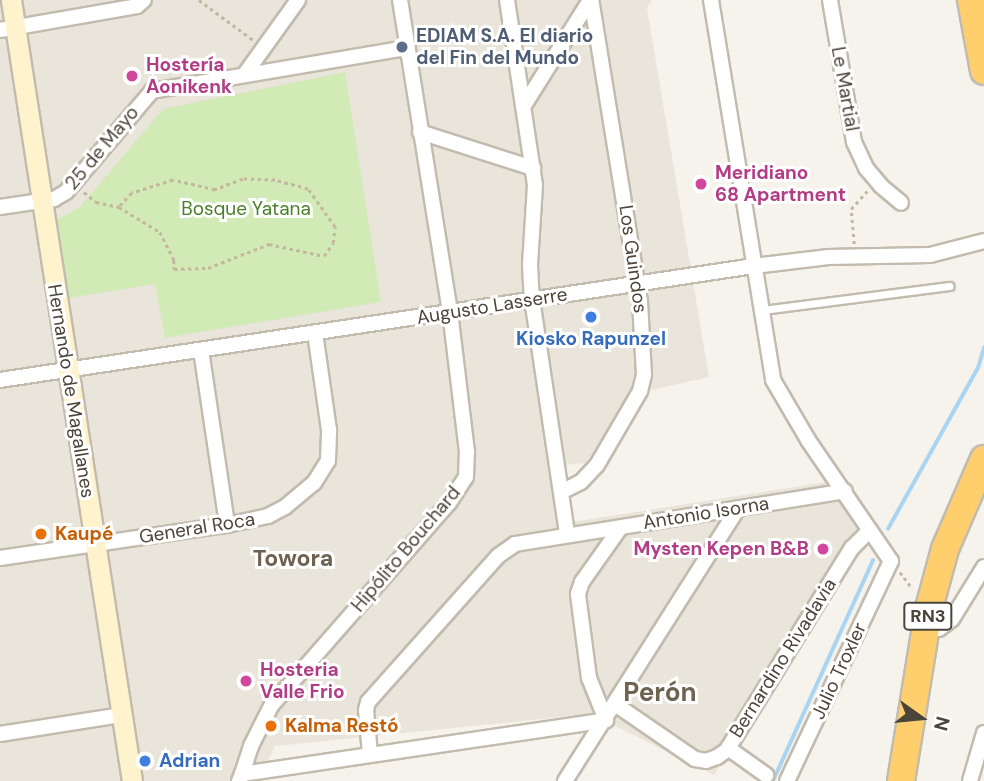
<!DOCTYPE html>
<meta charset="utf-8">
<style>
body{margin:0}
#map{position:relative;width:984px;height:781px;overflow:hidden;background:#f6f3ec;font-family:"DM Sans",sans-serif}
div>[style]{position:absolute}
.residential>*{inset:0;background:#eae5da}
.green>*{inset:0;background:#d2eab5}
.stream>*{height:3.5px;margin:-1.75px;padding:0 1.75px;transform-origin:1.75px;border-radius:1.75px;background:#a9d4f2}
.path>*{height:2.5px;margin-top:-1.25px;transform-origin:0;background:repeating-linear-gradient(90deg,#c4b79f 0 3.5px,transparent 0 7px)}
.roads{filter:drop-shadow(2px 0 #c2bbae) drop-shadow(-2px 0 #c2bbae) drop-shadow(0 2px #c2bbae) drop-shadow(0 -2px #c2bbae)}
.lane>*{height:7px;margin:-3.5px;padding:0 3.5px;transform-origin:3.5px;border-radius:3.5px;background:#fff}
.street>*{height:14px;margin:-7px;padding:0 7px;transform-origin:7px;border-radius:7px;background:#fff}
.secondary>*{height:19px;margin:-9.5px;padding:0 9.5px;transform-origin:9.5px;border-radius:9.5px;background:#fff3cd}
.highway>*{height:26px;margin:-13px;padding:0 13px;transform-origin:13px;border-radius:13px;background:#ffcf6e}
.dots>*{width:19px;height:19px;translate:-50% -50%;box-sizing:border-box;border:4px solid #fff;border-radius:50%}
span{translate:-50% -50%;white-space:nowrap;text-align:center;line-height:1.15;-webkit-text-stroke:6px #fff;paint-order:stroke}
.shield-label span{padding:2px 5px;background:#fff;border:2px solid;border-radius:5px;-webkit-text-stroke-width:0}
.shield-label{font-size:18px;color:#4b4439;font-weight:700}
.service-label{font-size:19px;color:#4e5e75;font-weight:700}
.left{translate:0 -50%;text-align:left}
.hotel-label{font-size:19px;color:#b23c85;font-weight:700}
.right{translate:-100% -50%;text-align:right}
.street-label{font-size:19px;color:#4b4439}
.park-label{font-size:19px;color:#4a7f2a}
.shop-label{font-size:19px;color:#366cbe;font-weight:700}
.food-label{font-size:19px;color:#c56008;font-weight:700}
.quarter-label{font-size:23px;color:#6e6250;font-weight:700}
.district-label{font-size:26px;color:#6e6250;font-weight:700}
.north{position:absolute;left:886px;top:683px;width:70px;height:70px;-webkit-text-stroke:5px #fff;paint-order:stroke;rotate:105deg;font-size:19px;font-weight:700;line-height:28px;text-align:center;color:#4b4439}
.north::after{content:'';display:block;margin:auto;width:24px;height:32px;background:#4b4439;clip-path:polygon(50% 0,100% 100%,50% 72%,0 100%)}
</style>
<div id="map">
<div class="residential">
<div style="clip-path:polygon(evenodd,0 0,652px 0,647px 8px,709px 377px,643px 392px,585px 463px,564px 465px,559px 524px,826px 482px,860px 529px,714px 775px,591px 714px,275px 746px,258px 781px,0 781px,0 0,80px 207px,381px 302px,155px 283px,57px 219px,80px 207px)"></div>
</div>
<div class="green">
<div style="clip-path:polygon(345px 72px,381px 302px,165px 338px,155px 284px,69px 298px,57px 219px,80px 207px,163px 109px)"></div>
</div>
<div class="stream">
<div style="left:888px;top:529px;width:184px;rotate:-60.8deg"></div>
<div style="left:978px;top:368px;width:21px;rotate:-73deg"></div>
<div style="left:773px;top:781px;width:242px;rotate:-65.6deg"></div>
</div>
<div class="path">
<div style="left:199px;top:0;width:67px;rotate:36.5deg"></div>
<div style="left:84px;top:192px;width:16px;rotate:40deg"></div>
<div style="left:96px;top:202px;width:24px;rotate:12deg"></div>
<div style="left:119px;top:207px;width:48px;rotate:31.4deg"></div>
<div style="left:160px;top:232px;width:31px;rotate:63deg"></div>
<div style="left:174px;top:260px;width:9px;rotate:90deg"></div>
<div style="left:174px;top:269px;width:34px;rotate:-2deg"></div>
<div style="left:208px;top:268px;width:66px;rotate:-21.5deg"></div>
<div style="left:269px;top:244px;width:56px;rotate:12.3deg"></div>
<div style="left:324px;top:256px;width:16px;rotate:-55deg"></div>
<div style="left:333px;top:243px;width:16px;rotate:-83deg"></div>
<div style="left:335px;top:227px;width:47px;rotate:-125.4deg"></div>
<div style="left:308px;top:189px;width:34px;rotate:-165deg"></div>
<div style="left:275px;top:180px;width:32px;rotate:-178deg"></div>
<div style="left:243px;top:179px;width:30px;rotate:159deg"></div>
<div style="left:215px;top:190px;width:43px;rotate:-166.6deg"></div>
<div style="left:173px;top:180px;width:43px;rotate:162.4deg"></div>
<div style="left:132px;top:193px;width:19px;rotate:133deg"></div>
<div style="left:854px;top:244px;width:35px;rotate:-95deg"></div>
<div style="left:851px;top:209px;width:24px;rotate:-48deg"></div>
<div style="left:900px;top:572px;width:21px;rotate:53deg"></div>
</div>
<div class="roads">
<div class="lane">
<div style="left:762px;top:310px;width:189px;rotate:-7.3deg"></div>
</div>
<div class="street">
<div style="left:507px;top:0;width:187px;rotate:81.4deg"></div>
<div style="left:535px;top:185px;width:80px;rotate:93.6deg"></div>
<div style="left:530px;top:265px;width:34px;rotate:87deg"></div>
<div style="left:532px;top:299px;width:238px;rotate:81.5deg"></div>
<div style="left:711px;top:0;width:385px;rotate:80.7deg"></div>
<div style="left:773px;top:380px;width:69px;rotate:59.7deg"></div>
<div style="left:808px;top:440px;width:147px;rotate:55.6deg"></div>
<div style="left:891px;top:561px;width:243px;rotate:115.3deg"></div>
<div style="left:830px;top:0;width:144px;rotate:80.4deg"></div>
<div style="left:854px;top:142px;width:29px;rotate:65deg"></div>
<div style="left:866px;top:168px;width:23px;rotate:50deg"></div>
<div style="left:881px;top:186px;width:26px;rotate:40deg"></div>
<div style="left:0;top:30px;width:139px;rotate:-9.9deg"></div>
<div style="left:137px;top:6px;width:9px;rotate:-41deg"></div>
<div style="left:245px;top:74px;width:91px;rotate:-54.4deg"></div>
<div style="left:523px;top:107px;width:126px;rotate:-57.9deg"></div>
<div style="left:420px;top:132px;width:119px;rotate:17.7deg"></div>
<div style="left:0;top:207px;width:55px;rotate:-8.4deg"></div>
<div style="left:54px;top:199px;width:14px;rotate:-30deg"></div>
<div style="left:66px;top:192px;width:133px;rotate:-49.6deg"></div>
<div style="left:152px;top:91px;width:259px;rotate:-9.6deg"></div>
<div style="left:201px;top:350px;width:177px;rotate:81.5deg"></div>
<div style="left:0;top:380px;width:763px;rotate:-8.6deg"></div>
<div style="left:754px;top:266px;width:75px;rotate:-6.9deg"></div>
<div style="left:828px;top:257px;width:102px;rotate:-1.1deg"></div>
<div style="left:930px;top:255px;width:56px;rotate:-14.5deg"></div>
<div style="left:563px;top:491px;width:20px;rotate:-27deg"></div>
<div style="left:581px;top:482px;width:23px;rotate:-47deg"></div>
<div style="left:597px;top:465px;width:86px;rotate:-59.8deg"></div>
<div style="left:640px;top:391px;width:16px;rotate:-76deg"></div>
<div style="left:644px;top:375px;width:74px;rotate:-93.1deg"></div>
<div style="left:640px;top:301px;width:305px;rotate:-99.2deg"></div>
<div style="left:0;top:558px;width:229px;rotate:-8.3deg"></div>
<div style="left:227px;top:525px;width:42px;rotate:-12.4deg"></div>
<div style="left:268px;top:516px;width:19px;rotate:-28deg"></div>
<div style="left:285px;top:507px;width:38px;rotate:-40deg"></div>
<div style="left:314px;top:483px;width:26px;rotate:-58deg"></div>
<div style="left:328px;top:461px;width:31px;rotate:-88deg"></div>
<div style="left:329px;top:430px;width:98px;rotate:-98.2deg"></div>
<div style="left:926px;top:626px;width:13px;rotate:13deg"></div>
<div style="left:939px;top:629px;width:16px;rotate:-38deg"></div>
<div style="left:952px;top:619px;width:61px;rotate:-58.4deg"></div>
<div style="left:615px;top:704px;width:97px;rotate:34.5deg"></div>
<div style="left:695px;top:759px;width:11px;rotate:10deg"></div>
<div style="left:706px;top:761px;width:12px;rotate:-20deg"></div>
<div style="left:717px;top:757px;width:12px;rotate:-35deg"></div>
<div style="left:727px;top:750px;width:238px;rotate:-58.3deg"></div>
<div style="left:852px;top:548px;width:25px;rotate:-45deg"></div>
<div style="left:0;top:734px;width:122px;rotate:-8.9deg"></div>
<div style="left:728px;top:748px;width:47px;rotate:35.4deg"></div>
<div style="left:370px;top:754px;width:44px;rotate:-95.2deg"></div>
<div style="left:366px;top:710px;width:8px;rotate:-76deg"></div>
<div style="left:368px;top:702px;width:195px;rotate:-48.3deg"></div>
<div style="left:498px;top:556px;width:21px;rotate:-35deg"></div>
<div style="left:515px;top:544px;width:334px;rotate:-9.1deg"></div>
<div style="left:242px;top:774px;width:29px;rotate:-72deg"></div>
<div style="left:251px;top:746px;width:45px;rotate:-63.4deg"></div>
<div style="left:271px;top:706px;width:270px;rotate:-48.8deg"></div>
<div style="left:449px;top:503px;width:31px;rotate:-57deg"></div>
<div style="left:466px;top:477px;width:25px;rotate:-88deg"></div>
<div style="left:467px;top:452px;width:141px;rotate:-96.9deg"></div>
<div style="left:450px;top:312px;width:316px;rotate:-99.1deg"></div>
<div style="left:239px;top:781px;width:8px;rotate:-67deg"></div>
<div style="left:242px;top:774px;width:368px;rotate:-8.4deg"></div>
<div style="left:606px;top:720px;width:45px;rotate:-112deg"></div>
<div style="left:589px;top:678px;width:85px;rotate:-97.5deg"></div>
<div style="left:578px;top:594px;width:13px;rotate:-72deg"></div>
<div style="left:582px;top:582px;width:67px;rotate:-54.7deg"></div>
<div style="left:565px;top:781px;width:323px;rotate:-57.6deg"></div>
<div style="left:970px;top:781px;width:50px;rotate:-73.7deg"></div>
</div>
<div class="secondary">
<div style="left:11px;top:0;width:790px;rotate:81.19deg"></div>
</div>
<div class="highway">
<div style="left:971px;top:0;width:72px;rotate:79.6deg"></div>
<div style="left:901px;top:781px;width:175px;rotate:-80.8deg"></div>
<div style="left:929px;top:608px;width:61px;rotate:-74.8deg"></div>
<div style="left:945px;top:549px;width:98px;rotate:-66.6deg"></div>
</div>
</div>
<div class="dots">
<div style="left:402px;top:47px;background:#5c6f8a"></div>
<div style="left:132px;top:76px;background:#d1479c"></div>
<div style="left:701px;top:184px;background:#d1479c"></div>
<div style="left:591px;top:317px;background:#3f7fe0"></div>
<div style="left:41px;top:534px;background:#e8710a"></div>
<div style="left:823px;top:549px;background:#d1479c"></div>
<div style="left:246px;top:681px;background:#d1479c"></div>
<div style="left:271px;top:726px;background:#e8710a"></div>
<div style="left:145px;top:761px;background:#3f7fe0"></div>
</div>
<div class="shield-label">
<span style="left:928px;top:616px">RN3</span>
</div>
<div class="service-label">
<span class="left" style="left:416px;top:47px">EDIAM S.A. El diario<br>del Fin del Mundo</span>
</div>
<div class="hotel-label">
<span class="left" style="left:146px;top:76px">Hostería<br>Aonikenk</span>
<span class="left" style="left:715px;top:184px">Meridiano<br>68 Apartment</span>
<span class="right" style="left:809px;top:549px">Mysten Kepen B&amp;B</span>
<span class="left" style="left:260px;top:681px">Hosteria<br>Valle Frio</span>
</div>
<div class="street-label">
<span style="left:845px;top:89px;rotate:80deg">Le Martial</span>
<span style="left:102px;top:148px;rotate:-50deg">25 de Mayo</span>
<span style="left:633px;top:259px;rotate:82deg">Los Guindos</span>
<span style="left:492px;top:306px;rotate:-9deg">Augusto Lasserre</span>
<span style="left:71px;top:391px;rotate:81deg">Hernando de Magallanes</span>
<span style="left:706px;top:513px;rotate:-9deg">Antonio Isorna</span>
<span style="left:197px;top:528px;rotate:-9deg">General Roca</span>
<span style="left:406px;top:549px;rotate:-50deg">Hipólito Bouchard</span>
<span style="left:783px;top:658px;rotate:-58deg">Bernardino Rivadavia</span>
<span style="left:839px;top:671px;rotate:-65deg">Julio Troxler</span>
</div>
<div class="park-label">
<span style="left:246px;top:209px">Bosque Yatana</span>
</div>
<div class="shop-label">
<span style="left:591px;top:339px">Kiosko Rapunzel</span>
<span class="left" style="left:159px;top:761px">Adrian</span>
</div>
<div class="food-label">
<span class="left" style="left:55px;top:534px">Kaupé</span>
<span class="left" style="left:285px;top:726px">Kalma Restó</span>
</div>
<div class="quarter-label">
<span style="left:293px;top:558px">Towora</span>
</div>
<div class="district-label">
<span style="left:660px;top:693px">Perón</span>
</div>
<div class="north">N</div>
</div>
